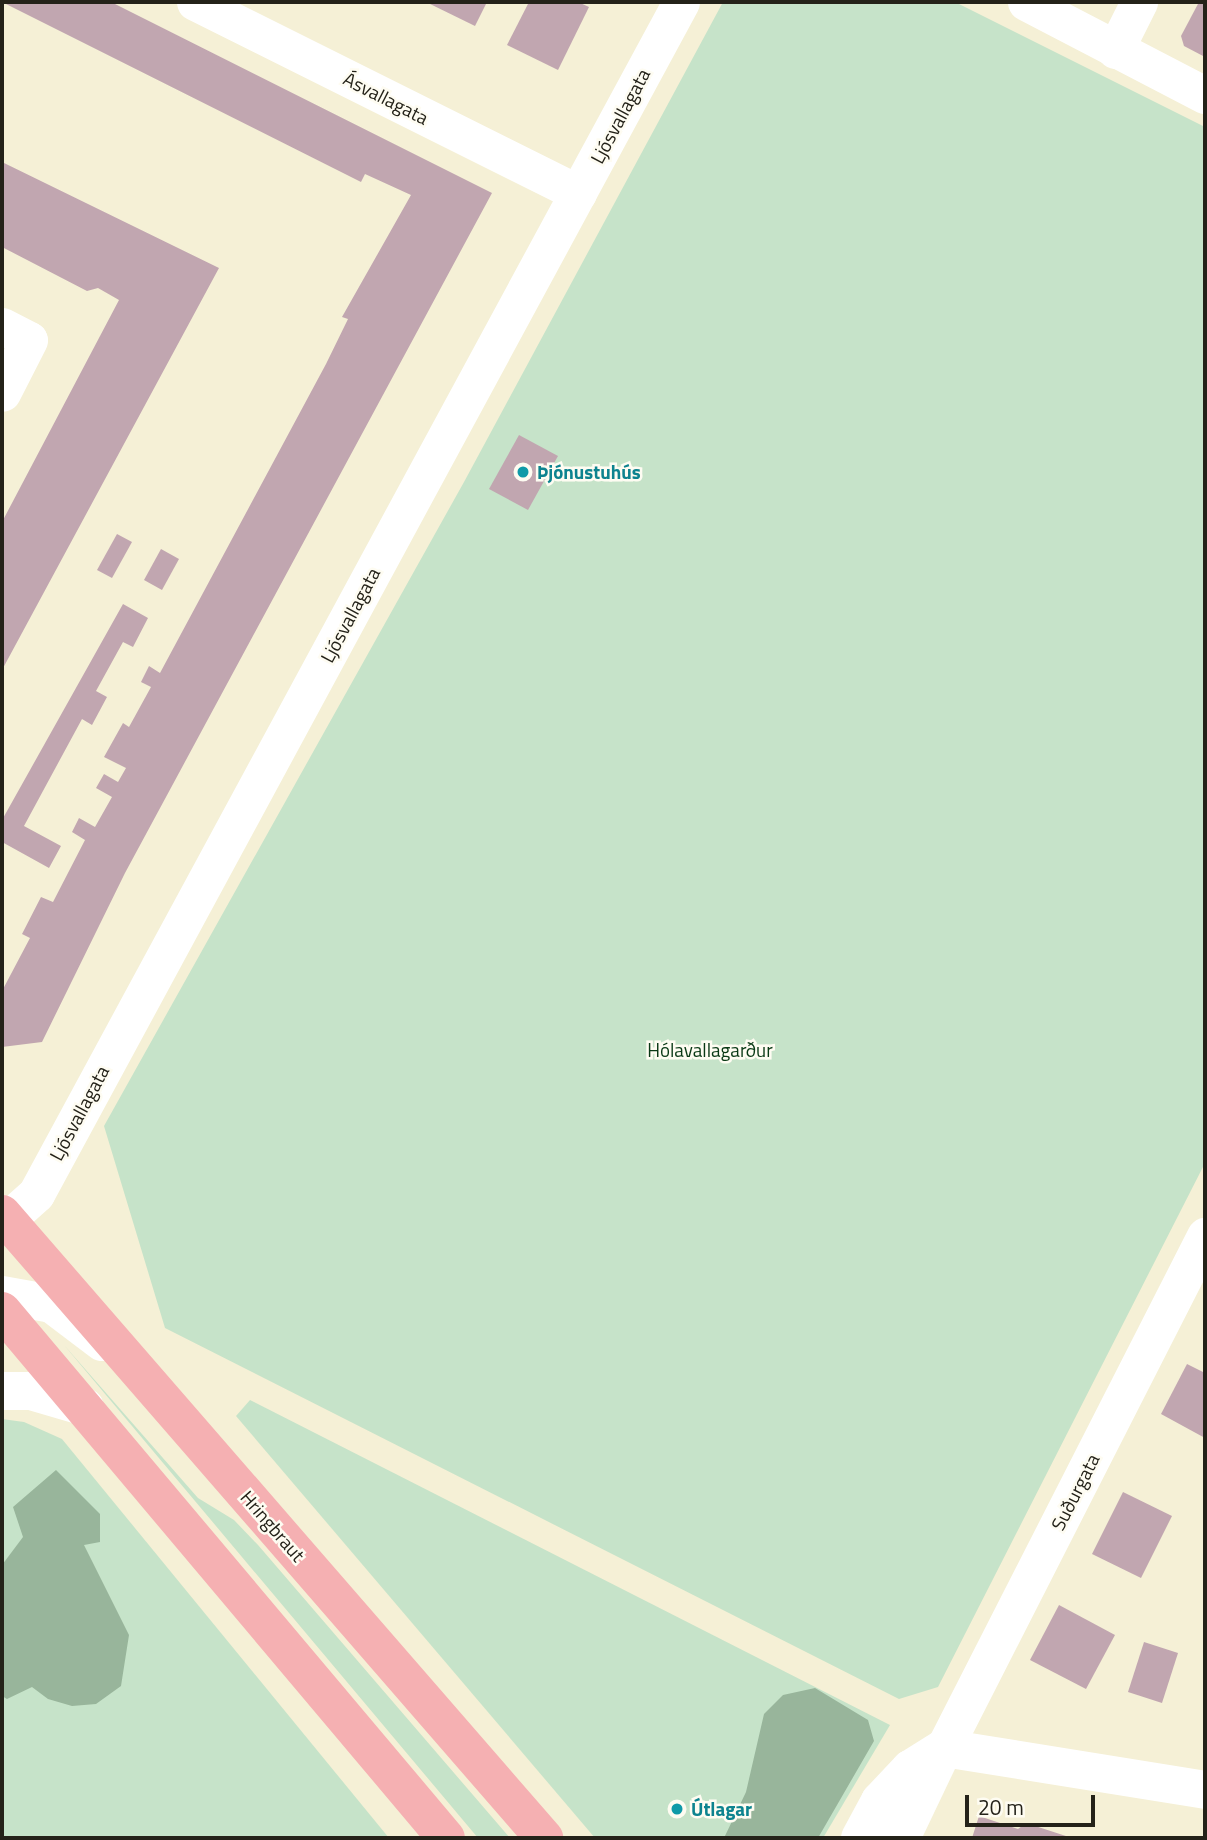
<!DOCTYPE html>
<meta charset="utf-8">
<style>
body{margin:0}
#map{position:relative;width:1207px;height:1840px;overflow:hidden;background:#f5f0d6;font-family:"Titillium Web",sans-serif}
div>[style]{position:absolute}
.green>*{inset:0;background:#c6e3c9}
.forest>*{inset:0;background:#98b59b}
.building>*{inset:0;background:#c1a6b0}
.minor>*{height:37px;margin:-18.5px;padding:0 18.5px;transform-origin:18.5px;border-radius:18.5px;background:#fff}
.tertiary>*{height:38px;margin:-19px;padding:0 19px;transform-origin:19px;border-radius:19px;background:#fff}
.primary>*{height:38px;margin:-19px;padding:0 19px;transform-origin:19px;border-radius:19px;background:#f5b0b2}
.dots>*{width:19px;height:19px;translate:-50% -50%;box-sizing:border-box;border:4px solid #fefcf2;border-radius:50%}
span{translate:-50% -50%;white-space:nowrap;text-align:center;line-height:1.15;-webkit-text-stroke:5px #fefcf2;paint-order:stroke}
.street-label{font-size:19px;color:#242219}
.culture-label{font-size:19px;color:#0d838f;font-weight:700}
.left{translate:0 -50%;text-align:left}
.park-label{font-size:19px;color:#093915}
.frame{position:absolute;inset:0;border:4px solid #242219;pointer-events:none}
.scale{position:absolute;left:965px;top:1795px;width:130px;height:32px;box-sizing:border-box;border:4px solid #242219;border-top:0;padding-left:9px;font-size:21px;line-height:24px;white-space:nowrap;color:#242219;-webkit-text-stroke:5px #fefcf2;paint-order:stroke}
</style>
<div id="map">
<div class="green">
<div style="clip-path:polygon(723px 2px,955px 2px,1205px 127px,1205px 1163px,938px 1687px,899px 1699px,165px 1328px,104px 1126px,464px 482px)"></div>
<div style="clip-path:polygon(64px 1345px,198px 1498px,234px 1520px,258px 1545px,510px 1838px,478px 1838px)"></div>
<div style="clip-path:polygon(250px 1400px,890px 1725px,823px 1838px,595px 1838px,236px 1416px)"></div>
<div style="clip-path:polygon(2px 1419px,24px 1422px,62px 1439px,389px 1838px,2px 1838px)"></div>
</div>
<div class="forest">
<div style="clip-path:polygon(56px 1470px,100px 1514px,100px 1542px,84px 1545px,129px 1635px,121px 1686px,96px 1704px,72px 1706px,48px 1699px,32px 1687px,7px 1699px,2px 1696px,2px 1565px,23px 1537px,13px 1507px)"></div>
<div style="clip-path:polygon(815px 1688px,868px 1720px,874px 1741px,818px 1838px,724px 1838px,746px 1792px,764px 1714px,783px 1695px)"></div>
</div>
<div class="building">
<div style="clip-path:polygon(2px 2px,111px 2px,492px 193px,125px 873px,42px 1042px,2px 1047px,2px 991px,30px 938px,22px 934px,41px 897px,53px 902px,85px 840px,72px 832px,79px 818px,95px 827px,112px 797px,96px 788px,104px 774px,118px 782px,126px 768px,104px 757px,123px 723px,129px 727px,151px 687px,141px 682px,149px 666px,160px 673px,326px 364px,348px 319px,342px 317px,411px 195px,365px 174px,361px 182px)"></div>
<div style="clip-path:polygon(426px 2px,487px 2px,475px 26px)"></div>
<div style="clip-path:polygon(529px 2px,578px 2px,589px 7px,558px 70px,507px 45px)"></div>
<div style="clip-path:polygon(1199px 2px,1205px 2px,1205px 57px,1184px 46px,1181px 36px)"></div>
<div style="clip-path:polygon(2px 162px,219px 268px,2px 670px,2px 522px,119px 300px,98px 288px,87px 291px,2px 247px)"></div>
<div style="clip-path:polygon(519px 435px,558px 456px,528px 510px,489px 489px)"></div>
<div style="clip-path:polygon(117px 534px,132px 542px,112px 578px,97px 570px)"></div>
<div style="clip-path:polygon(161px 549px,179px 559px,162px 590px,144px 580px)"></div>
<div style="clip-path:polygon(123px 604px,148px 618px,133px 647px,123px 642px,96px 691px,107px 697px,92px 725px,82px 719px,24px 826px,61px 846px,49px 868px,2px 842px,2px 820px)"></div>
<div style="clip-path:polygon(1187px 1364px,1205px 1373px,1205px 1438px,1161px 1414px)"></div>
<div style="clip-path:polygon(1123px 1492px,1172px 1516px,1141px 1578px,1092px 1554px)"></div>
<div style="clip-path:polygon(1059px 1605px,1115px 1635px,1086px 1689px,1030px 1660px)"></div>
<div style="clip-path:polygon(1144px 1642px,1178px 1653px,1162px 1703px,1128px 1692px)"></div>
<div style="clip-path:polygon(979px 1816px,1018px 1829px,1026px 1823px,1072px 1838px,972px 1838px)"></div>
</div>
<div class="minor">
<div style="left:195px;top:2px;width:428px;rotate:26.5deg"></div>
<div style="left:1026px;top:2px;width:202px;rotate:27.5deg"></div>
<div style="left:1115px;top:50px;width:54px;rotate:-63.4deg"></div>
<div style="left:2px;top:326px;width:30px;rotate:27deg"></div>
<div style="left:29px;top:340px;width:59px;rotate:117deg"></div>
<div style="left:7px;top:1220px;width:39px;rotate:-42deg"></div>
<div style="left:36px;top:1194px;width:1355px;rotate:-61.58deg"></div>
<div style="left:944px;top:1748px;width:575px;rotate:-62.99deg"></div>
</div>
<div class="tertiary">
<div style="left:2px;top:1295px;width:51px;rotate:10.2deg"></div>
<div style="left:52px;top:1304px;width:63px;rotate:37.2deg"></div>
<div style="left:2px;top:1391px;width:29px"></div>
<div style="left:31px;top:1391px;width:56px;rotate:16.5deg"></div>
<div style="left:944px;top:1748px;width:264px;rotate:9.1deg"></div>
<div style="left:860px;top:1838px;width:42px;rotate:-61.6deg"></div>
<div style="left:880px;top:1801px;width:44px;rotate:-46.8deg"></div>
<div style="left:910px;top:1769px;width:40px;rotate:-32deg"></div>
<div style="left:901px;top:1838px;width:98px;rotate:-64.5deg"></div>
</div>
<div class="primary">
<div style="left:2px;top:1214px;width:827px;rotate:49.02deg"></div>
<div style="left:2px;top:1311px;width:689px;rotate:49.89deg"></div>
</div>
<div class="dots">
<div style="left:523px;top:472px;background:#0f9aa8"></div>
<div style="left:677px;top:1809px;background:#0f9aa8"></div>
</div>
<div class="street-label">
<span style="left:386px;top:98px;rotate:27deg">Ásvallagata</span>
<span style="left:620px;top:116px;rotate:-62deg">Ljósvallagata</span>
<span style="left:350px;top:615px;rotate:-62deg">Ljósvallagata</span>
<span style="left:79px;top:1113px;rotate:-62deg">Ljósvallagata</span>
<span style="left:1075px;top:1492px;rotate:-63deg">Suðurgata</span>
<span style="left:273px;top:1526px;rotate:49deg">Hringbraut</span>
</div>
<div class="culture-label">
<span class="left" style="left:537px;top:472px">Þjónustuhús</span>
<span class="left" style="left:691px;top:1809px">Útlagar</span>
</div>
<div class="park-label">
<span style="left:710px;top:1050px">Hólavallagarður</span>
</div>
<div class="frame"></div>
<div class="scale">20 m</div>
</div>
